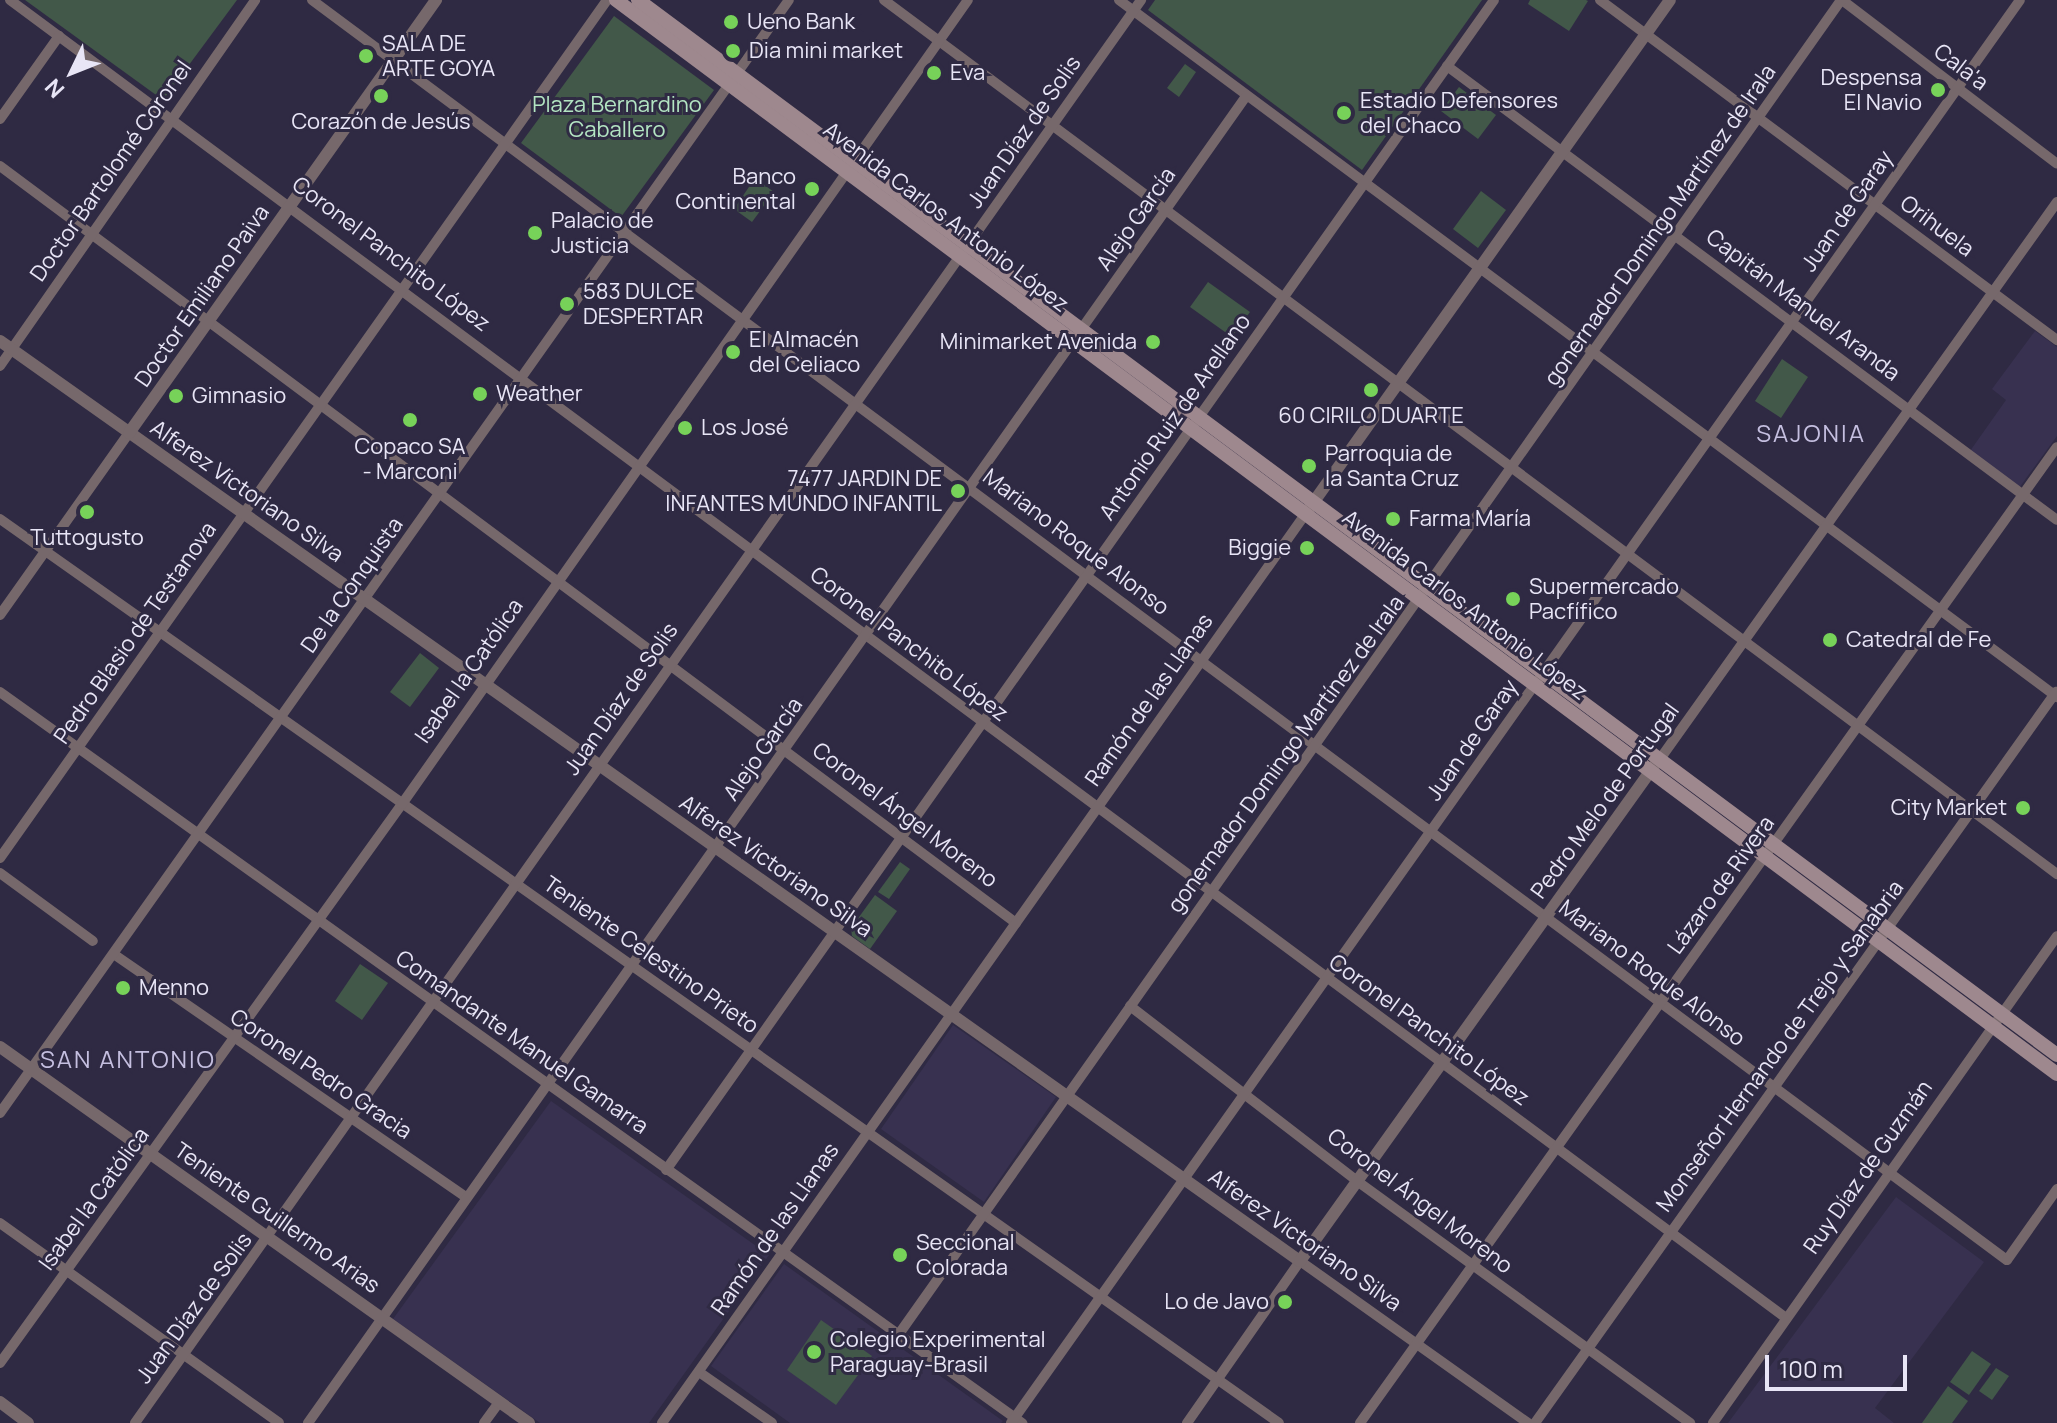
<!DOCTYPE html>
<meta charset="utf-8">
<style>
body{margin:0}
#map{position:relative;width:2057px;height:1423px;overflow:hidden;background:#2f2a43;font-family:Manrope,sans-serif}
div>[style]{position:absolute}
.built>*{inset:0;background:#383150}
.green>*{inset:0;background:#425849}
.minor>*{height:10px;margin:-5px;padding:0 5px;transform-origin:5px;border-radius:5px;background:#76686b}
.tertiary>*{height:12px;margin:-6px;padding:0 6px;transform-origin:6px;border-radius:6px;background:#76686b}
.secondary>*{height:14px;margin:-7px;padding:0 7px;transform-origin:7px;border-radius:7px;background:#9e888e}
.dots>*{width:22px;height:22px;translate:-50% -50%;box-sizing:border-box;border:4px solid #2f2a43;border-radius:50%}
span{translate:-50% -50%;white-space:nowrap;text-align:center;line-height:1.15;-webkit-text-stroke:6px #2f2a43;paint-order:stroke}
.poi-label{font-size:22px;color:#e8e5f6}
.left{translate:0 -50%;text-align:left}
.right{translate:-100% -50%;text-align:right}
.street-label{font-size:22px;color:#e8e5f6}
.park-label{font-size:22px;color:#b3e5c2}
.neighbourhood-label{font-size:24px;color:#c5bfe0;letter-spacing:2px}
.north{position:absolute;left:32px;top:32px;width:80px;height:80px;-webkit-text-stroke:6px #2f2a43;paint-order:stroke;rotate:227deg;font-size:22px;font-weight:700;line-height:32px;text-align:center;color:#e8e5f6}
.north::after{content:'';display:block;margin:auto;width:28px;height:36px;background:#e8e5f6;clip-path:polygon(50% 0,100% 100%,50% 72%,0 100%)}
.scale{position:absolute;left:1765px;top:1355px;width:142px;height:36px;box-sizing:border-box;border:4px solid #e8e5f6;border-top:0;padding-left:10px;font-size:24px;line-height:28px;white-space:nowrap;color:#e8e5f6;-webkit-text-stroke:6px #2f2a43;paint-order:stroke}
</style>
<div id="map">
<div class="built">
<div style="clip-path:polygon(2035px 331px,2057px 347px,2057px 436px,2019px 488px,1970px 451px,2006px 400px,1992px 389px)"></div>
<div style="clip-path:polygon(953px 1025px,1056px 1097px,984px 1202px,881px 1129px)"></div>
<div style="clip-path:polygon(551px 1101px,769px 1255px,649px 1423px,540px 1423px,393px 1319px)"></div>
<div style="clip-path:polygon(1896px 1197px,1984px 1262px,1875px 1408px,1894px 1423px,1728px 1423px)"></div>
<div style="clip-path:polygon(784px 1264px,1003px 1421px,1001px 1423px,790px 1423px,711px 1366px)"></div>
</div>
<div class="green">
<div style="clip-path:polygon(25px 0,237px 0,163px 100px)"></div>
<div style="clip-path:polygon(1155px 0,1482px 0,1362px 170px,1148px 10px)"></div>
<div style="clip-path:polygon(1530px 0,1586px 0,1588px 1px,1569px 31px,1528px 4px)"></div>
<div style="clip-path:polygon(614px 16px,714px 90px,621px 217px,521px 143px)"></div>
<div style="clip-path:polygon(1185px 64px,1196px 72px,1179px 97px,1167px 88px)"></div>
<div style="clip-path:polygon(1459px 87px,1496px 115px,1478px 139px,1441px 111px)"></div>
<div style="clip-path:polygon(755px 178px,774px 192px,752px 222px,734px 209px)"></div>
<div style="clip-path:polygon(1481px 191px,1506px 210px,1478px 248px,1453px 229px)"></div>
<div style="clip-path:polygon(1208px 282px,1250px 312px,1232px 337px,1190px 307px)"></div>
<div style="clip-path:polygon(1782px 359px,1808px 377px,1781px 418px,1755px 401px)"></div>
<div style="clip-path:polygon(420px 653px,439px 668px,410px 707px,390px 692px)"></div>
<div style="clip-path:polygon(900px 862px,910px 869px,889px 899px,878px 892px)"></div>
<div style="clip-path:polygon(875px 895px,897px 911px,870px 949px,852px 936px,851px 928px)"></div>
<div style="clip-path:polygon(360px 964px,388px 983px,362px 1020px,335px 1001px)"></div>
<div style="clip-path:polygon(821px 1320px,872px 1356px,836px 1405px,787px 1370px)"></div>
<div style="clip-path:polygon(1972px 1351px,1991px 1364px,1969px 1395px,1950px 1382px)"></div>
<div style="clip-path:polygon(1996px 1368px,2009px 1376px,1992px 1400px,1979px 1391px)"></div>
<div style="clip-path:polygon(1948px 1386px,1968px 1401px,1952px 1423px,1922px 1423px)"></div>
</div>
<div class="minor">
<div style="left:10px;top:0;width:2212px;rotate:36.58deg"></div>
<div style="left:312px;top:0;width:2112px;rotate:36.63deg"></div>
<div style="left:2007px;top:1260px;width:87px;rotate:-54.8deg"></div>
<div style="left:884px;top:0;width:1463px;rotate:36.69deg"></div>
<div style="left:1119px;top:0;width:1169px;rotate:36.61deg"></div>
<div style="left:1600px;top:0;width:570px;rotate:36.65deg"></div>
<div style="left:1842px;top:0;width:270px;rotate:37.3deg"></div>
<div style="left:1447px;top:66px;width:760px;rotate:36.66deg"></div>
<div style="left:0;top:119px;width:102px;rotate:-54.6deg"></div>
<div style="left:0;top:166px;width:1267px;rotate:36.69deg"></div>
<div style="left:0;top:366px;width:446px;rotate:-55.1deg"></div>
<div style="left:0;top:519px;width:1566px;rotate:35.25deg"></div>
<div style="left:0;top:615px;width:223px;rotate:-54.7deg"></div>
<div style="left:0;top:692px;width:1257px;rotate:35.57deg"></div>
<div style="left:1660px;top:759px;width:684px;rotate:-54.52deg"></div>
<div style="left:0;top:858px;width:1051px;rotate:-54.72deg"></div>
<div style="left:0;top:873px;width:115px;rotate:36.2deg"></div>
<div style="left:115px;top:955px;width:426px;rotate:34.6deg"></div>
<div style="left:1130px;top:1006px;width:287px;rotate:37.6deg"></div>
<div style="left:1357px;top:1181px;width:412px;rotate:36deg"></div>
<div style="left:0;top:1113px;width:1364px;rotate:-54.67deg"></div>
<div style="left:666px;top:1170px;width:1433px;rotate:-54.71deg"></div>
<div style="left:0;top:1223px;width:343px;rotate:35.6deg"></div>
<div style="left:899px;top:1334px;width:1633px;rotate:-54.77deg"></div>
<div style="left:0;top:1363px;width:689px;rotate:-54.28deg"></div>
<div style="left:402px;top:804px;width:983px;rotate:-54.86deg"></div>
<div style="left:699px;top:1372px;width:89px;rotate:34.9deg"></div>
<div style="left:135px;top:1423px;width:1743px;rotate:-54.74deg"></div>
<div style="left:308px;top:1423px;width:1626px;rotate:-54.74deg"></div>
<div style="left:484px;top:1423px;width:26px;rotate:-54deg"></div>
<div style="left:662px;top:1423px;width:1115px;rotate:-54.71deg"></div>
<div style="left:1011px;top:1423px;width:1744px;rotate:-54.66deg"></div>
<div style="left:1187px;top:1423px;width:198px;rotate:-55.1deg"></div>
<div style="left:1300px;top:1261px;width:280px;rotate:35.4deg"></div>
<div style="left:1360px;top:1423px;width:1199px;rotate:-54.47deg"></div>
<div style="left:1535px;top:1423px;width:898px;rotate:-54.52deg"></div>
<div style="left:1713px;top:1423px;width:596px;rotate:-54.76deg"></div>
</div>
<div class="tertiary">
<div style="left:0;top:341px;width:1593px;rotate:35.29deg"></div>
<div style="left:1300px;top:1261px;width:609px;rotate:-54.43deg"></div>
<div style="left:129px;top:433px;width:531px;rotate:-54.66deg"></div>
<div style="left:1308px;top:510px;width:625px;rotate:-54.63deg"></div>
<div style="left:0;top:1047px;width:649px;rotate:35.4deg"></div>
<div style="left:0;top:1402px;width:35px;rotate:37deg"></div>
</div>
<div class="secondary">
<div style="left:616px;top:0;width:1797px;rotate:36.7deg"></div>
<div style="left:638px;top:0;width:1768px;rotate:36.63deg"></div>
</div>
<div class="dots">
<div style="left:731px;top:22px;background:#77d259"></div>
<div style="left:733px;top:51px;background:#77d259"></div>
<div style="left:366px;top:56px;background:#77d259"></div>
<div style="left:934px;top:73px;background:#77d259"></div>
<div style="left:1938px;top:90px;background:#77d259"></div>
<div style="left:381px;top:96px;background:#77d259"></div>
<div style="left:1344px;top:113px;background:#77d259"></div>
<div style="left:812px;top:189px;background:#77d259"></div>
<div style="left:535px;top:233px;background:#77d259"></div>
<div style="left:567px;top:304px;background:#77d259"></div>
<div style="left:1153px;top:342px;background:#77d259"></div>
<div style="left:733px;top:352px;background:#77d259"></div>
<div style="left:1371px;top:390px;background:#77d259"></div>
<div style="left:480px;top:394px;background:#77d259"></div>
<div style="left:176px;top:396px;background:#77d259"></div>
<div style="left:410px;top:420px;background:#77d259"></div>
<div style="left:685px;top:428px;background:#77d259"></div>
<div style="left:1309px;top:466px;background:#77d259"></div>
<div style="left:958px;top:491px;background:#77d259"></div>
<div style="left:87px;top:512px;background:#77d259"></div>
<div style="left:1393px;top:519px;background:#77d259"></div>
<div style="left:1307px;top:548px;background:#77d259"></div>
<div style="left:1513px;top:599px;background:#77d259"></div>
<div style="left:1830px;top:640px;background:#77d259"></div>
<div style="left:2023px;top:808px;background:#77d259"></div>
<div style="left:123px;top:988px;background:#77d259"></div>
<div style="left:900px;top:1255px;background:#77d259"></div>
<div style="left:1285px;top:1302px;background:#77d259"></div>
<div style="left:814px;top:1352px;background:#77d259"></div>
</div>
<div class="poi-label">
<span class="left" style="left:747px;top:22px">Ueno Bank</span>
<span class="left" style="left:382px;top:56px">SALA DE<br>ARTE GOYA</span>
<span class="left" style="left:749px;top:51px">Dia mini market</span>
<span class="left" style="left:950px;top:73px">Eva</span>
<span class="right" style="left:1922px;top:90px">Despensa<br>El Navio</span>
<span class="left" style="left:1360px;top:113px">Estadio Defensores<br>del Chaco</span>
<span style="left:381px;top:122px">Corazón de Jesús</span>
<span class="right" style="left:796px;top:189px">Banco<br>Continental</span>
<span class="left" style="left:551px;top:233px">Palacio de<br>Justicia</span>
<span class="left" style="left:583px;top:304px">583 DULCE<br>DESPERTAR</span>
<span class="left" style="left:749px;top:352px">El Almacén<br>del Celiaco</span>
<span class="right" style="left:1137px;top:342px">Minimarket Avenida</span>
<span class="left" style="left:496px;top:394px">Weather</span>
<span class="left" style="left:192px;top:396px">Gimnasio</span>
<span style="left:1371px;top:416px">60 CIRILO DUARTE</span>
<span class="left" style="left:701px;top:428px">Los José</span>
<span style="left:410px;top:459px">Copaco SA<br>- Marconi</span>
<span class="left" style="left:1325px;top:466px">Parroquia de<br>la Santa Cruz</span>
<span class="right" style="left:942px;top:491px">7477 JARDIN DE<br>INFANTES MUNDO INFANTIL</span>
<span class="left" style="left:1409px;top:519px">Farma María</span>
<span style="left:87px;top:538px">Tuttogusto</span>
<span class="right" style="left:1291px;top:548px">Biggie</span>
<span class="left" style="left:1529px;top:599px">Supermercado<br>Pacfífico</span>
<span class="left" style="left:1846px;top:640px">Catedral de Fe</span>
<span class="right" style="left:2007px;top:808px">City Market</span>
<span class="left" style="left:139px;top:988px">Menno</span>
<span class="left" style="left:916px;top:1255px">Seccional<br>Colorada</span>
<span class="right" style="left:1269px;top:1302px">Lo de Javo</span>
<span class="left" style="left:830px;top:1352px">Colegio Experimental<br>Paraguay-Brasil</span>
</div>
<div class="street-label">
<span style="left:1961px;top:67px;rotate:37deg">Cala'a</span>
<span style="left:1024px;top:132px;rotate:-55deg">Juan Díaz de Solis</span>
<span style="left:111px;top:171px;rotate:-55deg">Doctor Bartolomé Coronel</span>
<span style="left:1847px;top:211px;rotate:-55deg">Juan de Garay</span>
<span style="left:946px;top:217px;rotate:37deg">Avenida Carlos Antonio López</span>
<span style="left:1136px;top:219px;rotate:-55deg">Alejo García</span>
<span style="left:1660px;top:225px;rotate:-55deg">gonernador Domingo Martínez de Irala</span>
<span style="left:1937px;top:226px;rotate:37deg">Orihuela</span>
<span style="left:391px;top:254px;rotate:37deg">Coronel Panchito López</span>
<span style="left:202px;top:296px;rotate:-55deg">Doctor Emiliano Paiva</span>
<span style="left:1803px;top:305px;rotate:37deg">Capitán Manuel Aranda</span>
<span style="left:1175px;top:417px;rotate:-55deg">Antonio Ruiz de Arellano</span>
<span style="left:247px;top:491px;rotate:35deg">Alferez Victoriano Silva</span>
<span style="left:1076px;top:542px;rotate:37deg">Mariano Roque Alonso</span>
<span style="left:352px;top:585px;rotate:-55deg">De la Conquista</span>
<span style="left:1465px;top:605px;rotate:37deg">Avenida Carlos Antonio López</span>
<span style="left:135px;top:633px;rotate:-55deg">Pedro Blasio de Testanova</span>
<span style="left:909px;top:644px;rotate:37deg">Coronel Panchito López</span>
<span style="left:469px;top:671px;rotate:-55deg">Isabel la Católica</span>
<span style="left:621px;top:699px;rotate:-55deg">Juan Díaz de Solis</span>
<span style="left:1149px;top:700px;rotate:-55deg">Ramón de las Llanas</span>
<span style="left:1472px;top:740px;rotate:-55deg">Juan de Garay</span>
<span style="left:763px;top:749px;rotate:-55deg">Alejo García</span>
<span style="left:1286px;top:754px;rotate:-54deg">gonernador Domingo Martínez de Irala</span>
<span style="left:1605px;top:801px;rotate:-54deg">Pedro Melo de Portugal</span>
<span style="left:905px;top:815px;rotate:37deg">Coronel Ángel Moreno</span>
<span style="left:776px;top:866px;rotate:35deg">Alferez Victoriano Silva</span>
<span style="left:1721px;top:885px;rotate:-54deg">Lázaro de Rivera</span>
<span style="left:651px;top:955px;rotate:35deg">Teniente Celestino Prieto</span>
<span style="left:1652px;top:973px;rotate:37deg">Mariano Roque Alonso</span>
<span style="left:1429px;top:1030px;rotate:36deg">Coronel Panchito López</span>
<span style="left:522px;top:1042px;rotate:35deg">Comandante Manuel Gamarra</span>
<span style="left:1780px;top:1046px;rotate:-54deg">Monseñor Hernando de Trejo y Sanabria</span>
<span style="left:321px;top:1074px;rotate:34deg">Coronel Pedro Gracia</span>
<span style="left:1868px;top:1167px;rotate:-55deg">Ruy Díaz de Guzmán</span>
<span style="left:94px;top:1199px;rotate:-54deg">Isabel la Católica</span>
<span style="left:1420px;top:1201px;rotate:37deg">Coronel Ángel Moreno</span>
<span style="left:277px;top:1218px;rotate:35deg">Teniente Guillermo Arias</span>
<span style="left:775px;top:1229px;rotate:-55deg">Ramón de las Llanas</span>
<span style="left:1305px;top:1240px;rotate:35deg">Alferez Victoriano Silva</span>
<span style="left:194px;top:1308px;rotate:-54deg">Juan Díaz de Solis</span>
</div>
<div class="park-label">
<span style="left:617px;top:117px">Plaza Bernardino<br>Caballero</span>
</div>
<div class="neighbourhood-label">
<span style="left:1811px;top:433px">SAJONIA</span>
<span style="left:128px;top:1059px">SAN ANTONIO</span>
</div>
<div class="north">N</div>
<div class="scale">100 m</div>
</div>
